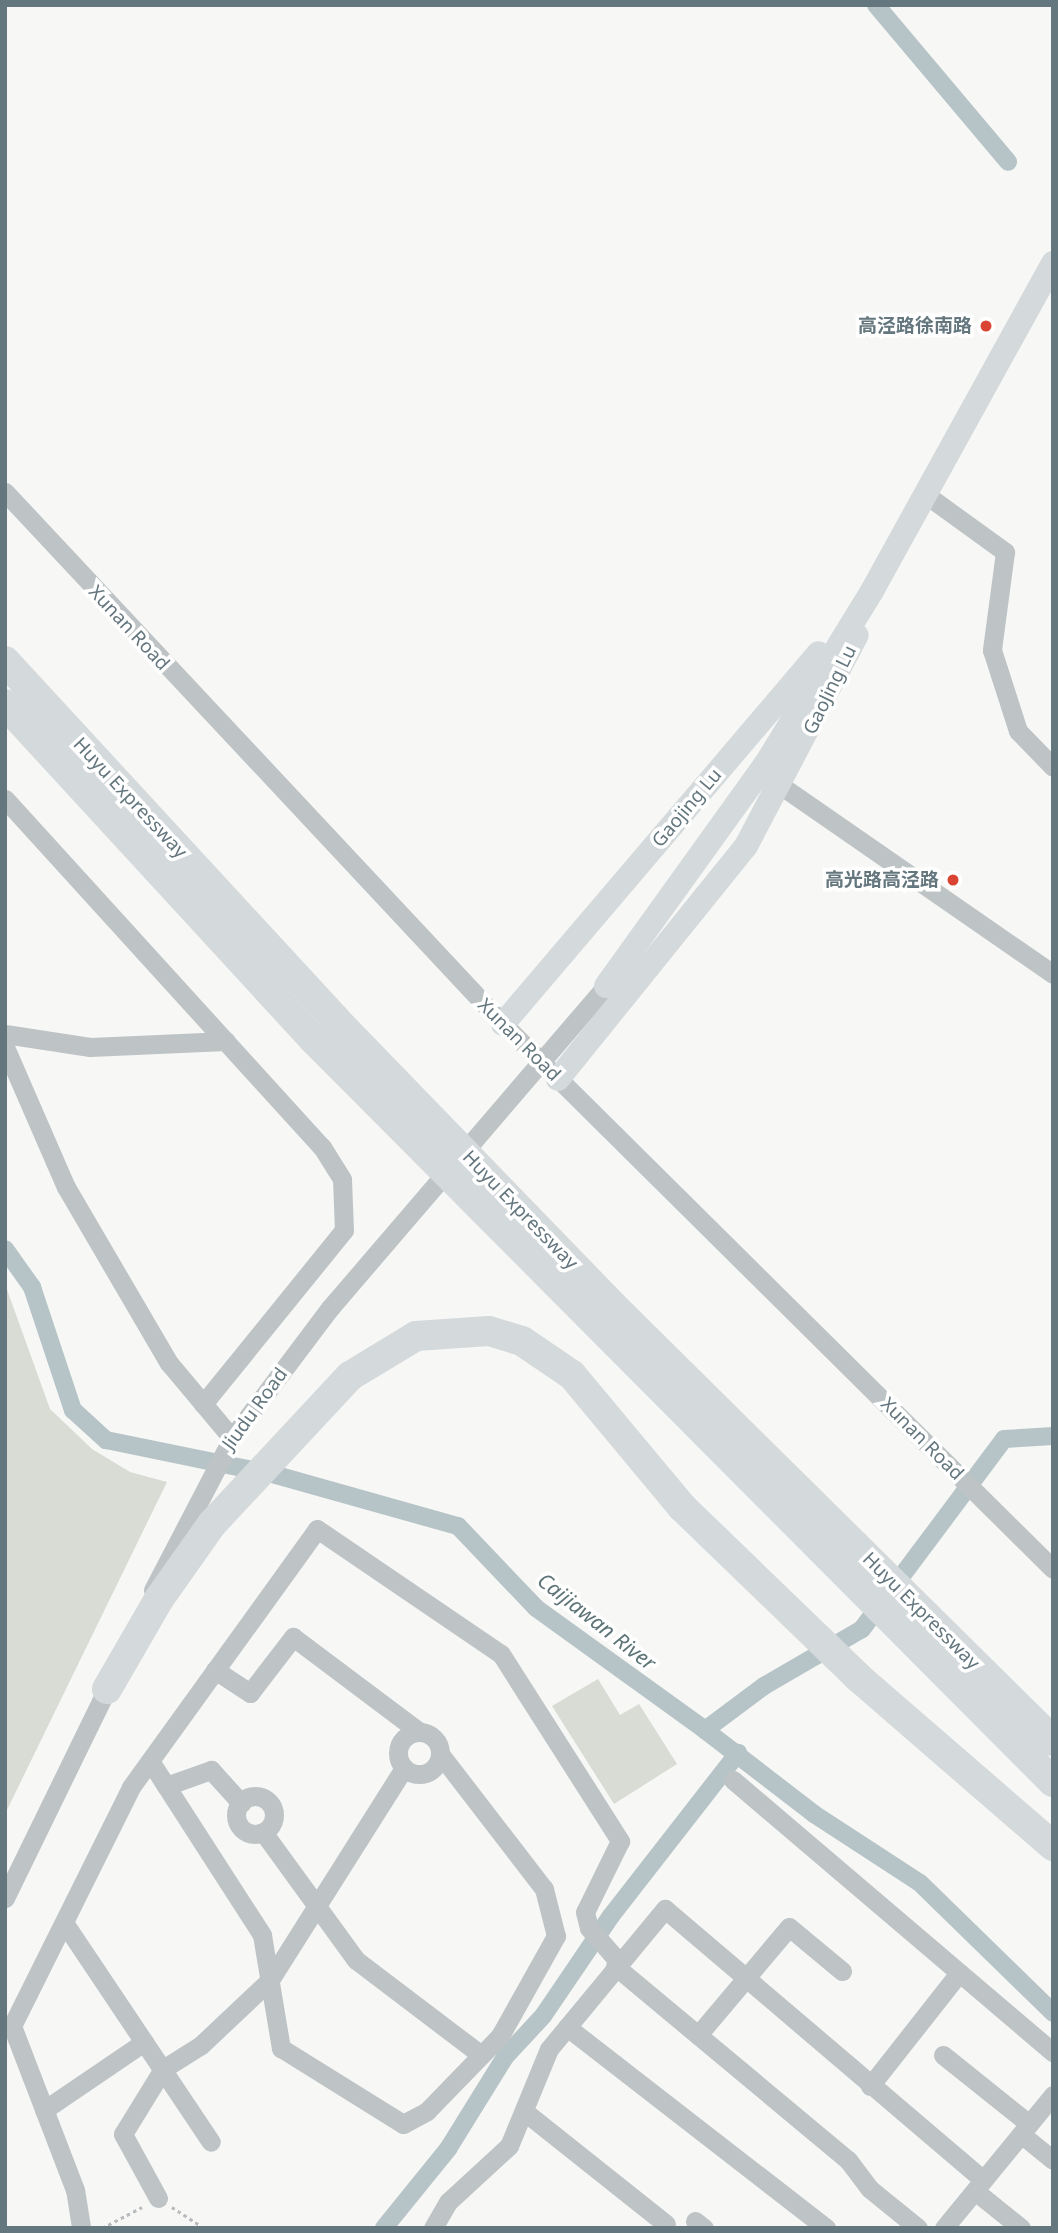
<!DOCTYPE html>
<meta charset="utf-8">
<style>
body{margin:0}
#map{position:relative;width:1058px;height:2233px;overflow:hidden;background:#f7f7f5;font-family:"Noto Sans","Noto Sans SC",sans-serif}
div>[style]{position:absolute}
.green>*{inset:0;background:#d8dcd4}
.canal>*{height:18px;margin:-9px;padding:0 9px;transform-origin:9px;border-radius:9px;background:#b6c4c7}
.path>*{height:2.5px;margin-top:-1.25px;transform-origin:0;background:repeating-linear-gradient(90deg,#b7bbbd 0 3.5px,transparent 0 7px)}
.minor>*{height:19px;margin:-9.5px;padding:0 9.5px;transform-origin:9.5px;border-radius:9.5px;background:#bec4c6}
.minor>.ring{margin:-9.5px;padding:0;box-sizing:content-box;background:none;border:19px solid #bec4c6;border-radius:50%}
.major>*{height:24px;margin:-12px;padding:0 12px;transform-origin:12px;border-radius:12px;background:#d4d9db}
.highway>*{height:30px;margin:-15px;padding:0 15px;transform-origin:15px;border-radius:15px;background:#d4d9db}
.dots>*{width:19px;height:19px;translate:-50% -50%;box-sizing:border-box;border:4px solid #fff;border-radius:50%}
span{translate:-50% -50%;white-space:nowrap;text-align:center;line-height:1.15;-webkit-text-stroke:7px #fff;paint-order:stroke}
.poi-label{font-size:19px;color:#64767e;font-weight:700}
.right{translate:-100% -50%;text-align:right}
.street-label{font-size:19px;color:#64767e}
.water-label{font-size:21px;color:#5e7578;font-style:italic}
.frame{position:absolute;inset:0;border:7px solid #64767e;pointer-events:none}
</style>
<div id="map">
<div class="green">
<div style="clip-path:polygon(5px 1284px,50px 1409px,92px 1449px,130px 1472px,167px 1482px,5px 1814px)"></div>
<div style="clip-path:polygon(598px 1679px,620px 1715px,639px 1704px,677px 1764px,614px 1804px,552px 1706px)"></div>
</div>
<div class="canal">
<div style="left:876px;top:5px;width:205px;rotate:49.9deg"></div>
<div style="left:5px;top:1249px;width:47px;rotate:54.6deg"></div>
<div style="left:32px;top:1287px;width:130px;rotate:71.6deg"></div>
<div style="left:73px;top:1410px;width:45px;rotate:42.3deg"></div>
<div style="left:106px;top:1440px;width:174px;rotate:11.6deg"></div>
<div style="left:276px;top:1475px;width:189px;rotate:15.7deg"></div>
<div style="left:458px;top:1526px;width:113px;rotate:46.4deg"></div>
<div style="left:536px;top:1608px;width:208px;rotate:35.8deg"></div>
<div style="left:705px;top:1730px;width:74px;rotate:-36.7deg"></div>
<div style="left:764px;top:1686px;width:113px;rotate:-30.2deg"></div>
<div style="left:862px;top:1629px;width:237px;rotate:-53.2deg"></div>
<div style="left:1004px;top:1439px;width:49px;rotate:-3.5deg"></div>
<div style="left:705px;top:1730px;width:138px;rotate:37.6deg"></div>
<div style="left:814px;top:1814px;width:126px;rotate:33.1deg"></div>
<div style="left:920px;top:1883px;width:186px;rotate:44.3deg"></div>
<div style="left:384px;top:2228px;width:102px;rotate:-51deg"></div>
<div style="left:448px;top:2149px;width:108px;rotate:-58.2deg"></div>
<div style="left:505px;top:2057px;width:56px;rotate:-47.2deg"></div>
<div style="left:543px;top:2016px;width:121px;rotate:-55.8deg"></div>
<div style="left:611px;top:1916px;width:207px;rotate:-52.1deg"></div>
</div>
<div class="path">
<div style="left:172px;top:2207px;width:38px;rotate:33deg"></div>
<div style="left:102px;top:2228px;width:45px;rotate:-27.7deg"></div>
</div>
<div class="minor">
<div style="left:5px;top:492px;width:729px;rotate:46.89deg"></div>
<div style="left:503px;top:1024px;width:774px;rotate:44.74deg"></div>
<div style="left:925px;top:494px;width:99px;rotate:35.9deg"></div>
<div style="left:1005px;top:552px;width:99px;rotate:97.6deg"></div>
<div style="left:992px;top:650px;width:85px;rotate:72.2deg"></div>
<div style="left:1018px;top:731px;width:50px;rotate:45.8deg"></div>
<div style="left:780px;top:785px;width:332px;rotate:34.7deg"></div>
<div style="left:5px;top:799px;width:471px;rotate:47.7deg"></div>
<div style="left:322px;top:1147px;width:38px;rotate:58deg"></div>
<div style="left:342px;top:1179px;width:51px;rotate:87.8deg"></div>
<div style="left:344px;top:1230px;width:224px;rotate:129deg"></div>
<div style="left:5px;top:1034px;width:86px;rotate:8.7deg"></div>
<div style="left:90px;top:1047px;width:136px;rotate:-2.5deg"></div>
<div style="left:5px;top:1047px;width:153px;rotate:66.5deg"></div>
<div style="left:66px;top:1187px;width:204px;rotate:59.7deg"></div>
<div style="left:169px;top:1363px;width:98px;rotate:50deg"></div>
<div style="left:153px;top:1590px;width:171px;rotate:-62.5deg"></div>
<div style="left:232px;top:1438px;width:163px;rotate:-53deg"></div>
<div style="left:330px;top:1308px;width:424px;rotate:-49.4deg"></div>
<div style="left:215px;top:1670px;width:42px;rotate:33.3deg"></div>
<div style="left:250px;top:1693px;width:71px;rotate:-52.5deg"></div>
<div style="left:293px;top:1637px;width:156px;rotate:36.9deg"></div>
<div class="ring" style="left:398px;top:1732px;width:23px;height:23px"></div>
<div style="left:150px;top:1761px;width:207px;rotate:57.2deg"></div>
<div style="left:262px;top:1935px;width:115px;rotate:80.5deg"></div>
<div style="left:281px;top:2048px;width:144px;rotate:31.9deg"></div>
<div style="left:403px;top:2124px;width:27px;rotate:-28deg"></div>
<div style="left:427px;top:2111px;width:105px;rotate:-45.8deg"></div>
<div style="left:500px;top:2036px;width:115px;rotate:-60.8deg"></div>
<div style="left:556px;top:1936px;width:49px;rotate:-104.3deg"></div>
<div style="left:544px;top:1889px;width:170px;rotate:-127.6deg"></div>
<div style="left:733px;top:1780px;width:420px;rotate:40.4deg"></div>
<div style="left:166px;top:1786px;width:48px;rotate:-19.6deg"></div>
<div style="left:211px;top:1770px;width:45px;rotate:47.7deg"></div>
<div class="ring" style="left:236px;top:1796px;width:19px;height:19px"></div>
<div style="left:263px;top:1832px;width:158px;rotate:54deg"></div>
<div style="left:356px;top:1960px;width:157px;rotate:37.2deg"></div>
<div style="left:5px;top:1898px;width:242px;rotate:-64deg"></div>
<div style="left:65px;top:1924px;width:262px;rotate:56.2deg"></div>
<div style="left:615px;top:1966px;width:303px;rotate:39.8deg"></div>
<div style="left:848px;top:2160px;width:36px;rotate:53deg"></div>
<div style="left:870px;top:2189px;width:62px;rotate:39.1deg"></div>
<div style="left:567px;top:2027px;width:328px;rotate:37.8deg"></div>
<div style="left:698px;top:2035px;width:141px;rotate:-49.9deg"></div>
<div style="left:789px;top:1927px;width:69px;rotate:39.7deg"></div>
<div style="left:943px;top:2055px;width:110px;rotate:38.7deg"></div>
<div style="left:870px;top:2086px;width:144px;rotate:-51.8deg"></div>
<div style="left:44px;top:2110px;width:121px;rotate:-34.2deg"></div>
<div style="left:525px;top:2112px;width:180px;rotate:38.5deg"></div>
<div style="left:1021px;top:2134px;width:41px;rotate:39.1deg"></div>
<div style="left:975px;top:2191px;width:59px;rotate:38.8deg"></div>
<div style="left:158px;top:2198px;width:73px;rotate:-118.7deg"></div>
<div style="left:123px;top:2134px;width:76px;rotate:-58.4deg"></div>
<div style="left:163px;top:2069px;width:45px;rotate:-32.3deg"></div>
<div style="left:201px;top:2045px;width:95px;rotate:-43.3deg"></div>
<div style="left:270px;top:1980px;width:251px;rotate:-57.7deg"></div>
<div style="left:695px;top:2221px;width:11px;rotate:38deg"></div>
<div style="left:81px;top:2227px;width:37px;rotate:-99deg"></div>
<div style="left:75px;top:2190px;width:176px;rotate:-111deg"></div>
<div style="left:12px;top:2026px;width:267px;rotate:-63.5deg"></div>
<div style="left:131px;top:1787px;width:318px;rotate:-54.2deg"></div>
<div style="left:317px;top:1529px;width:222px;rotate:34.2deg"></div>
<div style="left:501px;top:1654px;width:222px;rotate:57.5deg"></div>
<div style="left:620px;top:1841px;width:79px;rotate:116.2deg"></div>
<div style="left:585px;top:1912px;width:16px;rotate:76deg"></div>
<div style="left:589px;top:1928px;width:44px;rotate:48.7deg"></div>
<div style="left:433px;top:2228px;width:30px;rotate:-60deg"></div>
<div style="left:448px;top:2202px;width:83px;rotate:-42.6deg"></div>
<div style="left:509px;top:2146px;width:105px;rotate:-67.6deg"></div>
<div style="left:549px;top:2049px;width:182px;rotate:-50.4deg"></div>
<div style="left:665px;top:1909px;width:418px;rotate:40.4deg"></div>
<div style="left:944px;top:2228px;width:172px;rotate:-50.7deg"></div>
</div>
<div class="major">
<div style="left:606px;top:986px;width:272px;rotate:-54.3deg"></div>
<div style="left:765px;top:765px;width:204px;rotate:-58.4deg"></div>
<div style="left:872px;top:591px;width:375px;rotate:-61.1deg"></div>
<div style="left:503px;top:1024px;width:487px;rotate:-49.6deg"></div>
<div style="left:558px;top:1079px;width:299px;rotate:-51.1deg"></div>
<div style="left:746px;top:846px;width:238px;rotate:-62.3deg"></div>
</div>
<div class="highway">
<div style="left:5px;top:661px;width:487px;rotate:47.3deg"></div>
<div style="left:335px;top:1019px;width:395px;rotate:45.9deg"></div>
<div style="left:610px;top:1303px;width:623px;rotate:44.67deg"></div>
<div style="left:5px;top:704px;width:456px;rotate:47.4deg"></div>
<div style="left:314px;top:1040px;width:1047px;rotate:45.12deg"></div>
<div style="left:107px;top:1689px;width:104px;rotate:-60deg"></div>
<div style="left:159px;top:1599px;width:92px;rotate:-54.8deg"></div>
<div style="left:212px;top:1524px;width:202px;rotate:-47deg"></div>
<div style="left:350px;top:1376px;width:77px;rotate:-31.2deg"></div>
<div style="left:416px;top:1336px;width:73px;rotate:-3.9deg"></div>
<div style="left:489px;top:1331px;width:34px;rotate:17deg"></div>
<div style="left:522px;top:1341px;width:60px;rotate:34.2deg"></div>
<div style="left:572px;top:1375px;width:172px;rotate:50.2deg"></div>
<div style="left:682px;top:1507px;width:246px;rotate:44deg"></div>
<div style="left:859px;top:1678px;width:257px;rotate:40.9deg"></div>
</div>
<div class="dots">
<div style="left:986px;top:326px;background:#da4432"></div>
<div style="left:953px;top:880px;background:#da4432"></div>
</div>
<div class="poi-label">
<span class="right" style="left:972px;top:326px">高泾路徐南路</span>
<span class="right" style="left:939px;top:880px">高光路高泾路</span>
</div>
<div class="street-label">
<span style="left:129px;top:628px;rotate:47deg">Xunan Road</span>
<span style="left:830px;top:690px;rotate:-64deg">GaoJing Lu</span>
<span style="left:130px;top:798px;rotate:47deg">Huyu Expressway</span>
<span style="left:687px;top:808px;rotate:-50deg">Gaojing Lu</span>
<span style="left:519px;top:1040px;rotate:45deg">Xunan Road</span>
<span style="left:520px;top:1210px;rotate:46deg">Huyu Expressway</span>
<span style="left:255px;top:1409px;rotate:-54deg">Jiudu Road</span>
<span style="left:922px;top:1439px;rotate:45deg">Xunan Road</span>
<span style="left:921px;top:1611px;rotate:45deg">Huyu Expressway</span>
</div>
<div class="water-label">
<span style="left:597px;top:1621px;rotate:38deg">Caijiawan River</span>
</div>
<div class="frame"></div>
</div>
